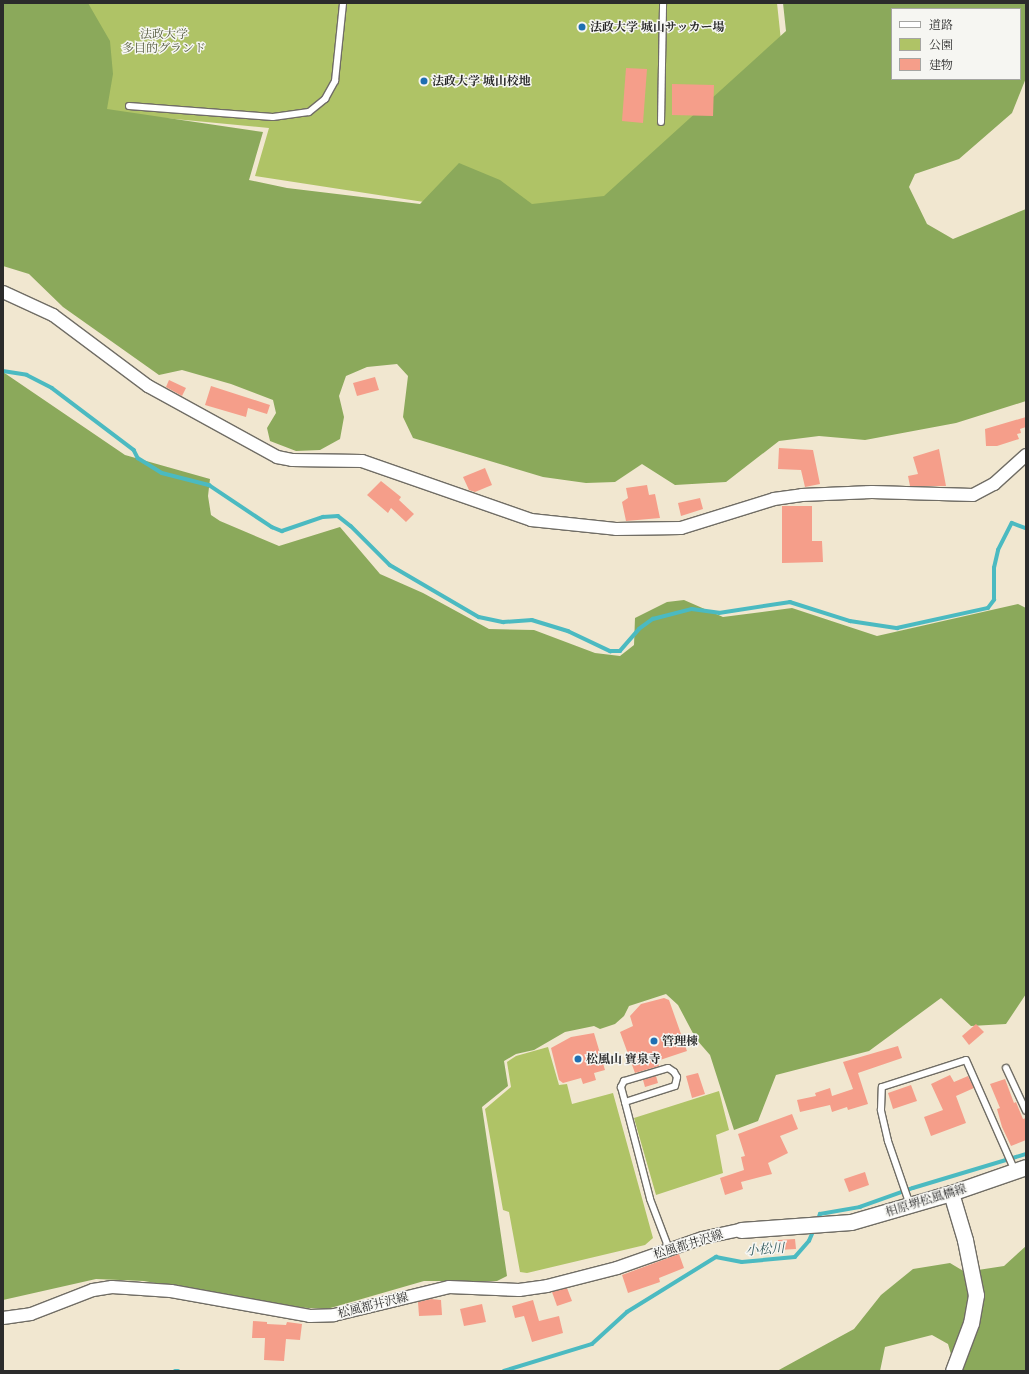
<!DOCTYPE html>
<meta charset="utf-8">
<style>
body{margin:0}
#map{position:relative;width:1029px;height:1374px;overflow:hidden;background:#f1e7d0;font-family:"Gentium Book Plus","Noto Serif JP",serif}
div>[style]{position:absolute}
.green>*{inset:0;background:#afc366}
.forest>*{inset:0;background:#8ba95b}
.stream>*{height:3.5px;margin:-1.75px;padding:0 1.75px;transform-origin:1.75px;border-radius:1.75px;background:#4bbac1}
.building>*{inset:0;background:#f59e8a}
.roads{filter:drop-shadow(1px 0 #706d65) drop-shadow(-1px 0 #706d65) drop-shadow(0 1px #706d65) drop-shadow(0 -1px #706d65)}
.service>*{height:6px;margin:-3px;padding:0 3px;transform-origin:3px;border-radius:3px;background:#fff}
.minor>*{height:12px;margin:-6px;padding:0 6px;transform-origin:6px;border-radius:6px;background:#fff}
.tertiary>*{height:15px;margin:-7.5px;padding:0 7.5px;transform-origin:7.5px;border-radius:7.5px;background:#fff}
.dots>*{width:11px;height:11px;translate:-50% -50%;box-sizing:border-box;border:2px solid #f6f6f2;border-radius:50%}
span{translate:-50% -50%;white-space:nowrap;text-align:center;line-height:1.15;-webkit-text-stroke:3px #f6f6f2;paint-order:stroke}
.poi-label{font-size:12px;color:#2b2b2b;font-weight:700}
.left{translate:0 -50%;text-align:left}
.park-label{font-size:12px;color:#53593d}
.street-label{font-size:12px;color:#2b2b2b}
.water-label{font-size:13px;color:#365d60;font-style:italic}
.frame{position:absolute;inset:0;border:4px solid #2b2b2b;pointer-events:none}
.legend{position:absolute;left:891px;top:8px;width:130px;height:72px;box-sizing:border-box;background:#f6f6f2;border:1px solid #a5a5a2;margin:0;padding:5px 7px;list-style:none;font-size:12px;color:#2b2b2b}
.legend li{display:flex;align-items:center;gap:8px;height:20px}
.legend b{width:20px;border:1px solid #a5a5a2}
</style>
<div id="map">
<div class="green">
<div style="clip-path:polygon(76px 3px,777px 3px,782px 50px,612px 210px,528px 218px,255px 176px,269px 128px,101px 112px)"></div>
<div style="clip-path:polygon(548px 1047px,559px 1085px,567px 1084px,572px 1104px,613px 1093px,653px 1238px,645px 1245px,527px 1273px,520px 1272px,509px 1212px,503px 1210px,485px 1109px,511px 1087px,507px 1062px,516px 1056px)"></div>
<div style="clip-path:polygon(719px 1091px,729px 1130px,716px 1135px,723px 1173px,656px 1195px,634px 1118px)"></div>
</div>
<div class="forest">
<div style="clip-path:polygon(evenodd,3px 3px,88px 3px,110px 41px,113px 74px,107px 109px,263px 132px,249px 180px,287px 188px,420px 204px,459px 163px,500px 180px,532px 204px,604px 196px,786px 31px,783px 3px,1026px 3px,1026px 78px,1012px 113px,959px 159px,915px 174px,909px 187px,927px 224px,953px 239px,1026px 209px,1026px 401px,956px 423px,865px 440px,819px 436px,779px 441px,726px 482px,675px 485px,642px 464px,615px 482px,586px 483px,543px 477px,413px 438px,403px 417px,408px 376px,397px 364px,367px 367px,346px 376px,339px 396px,344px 417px,340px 439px,320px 450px,296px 451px,270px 441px,267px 428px,276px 413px,273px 400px,231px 384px,182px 370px,159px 375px,63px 307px,29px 274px,3px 266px,3px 3px,892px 9px,1020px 9px,1020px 79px,892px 79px,892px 9px)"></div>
<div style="clip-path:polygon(3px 372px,125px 455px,210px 479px,208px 496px,211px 515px,220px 521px,279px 546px,340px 527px,380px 574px,423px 593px,489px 629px,534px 630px,595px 653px,620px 656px,634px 645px,635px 618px,667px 602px,684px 600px,723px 617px,792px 608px,877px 636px,1018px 604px,1026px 608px,1026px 994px,1006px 1024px,971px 1026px,941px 998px,869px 1051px,776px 1075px,758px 1121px,734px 1130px,710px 1055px,696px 1039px,678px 1005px,666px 994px,629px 1006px,624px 1016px,615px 1024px,600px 1029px,594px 1026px,565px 1032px,534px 1050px,516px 1054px,504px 1061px,508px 1086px,482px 1107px,507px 1276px,497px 1281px,424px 1281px,327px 1309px,291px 1307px,144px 1281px,96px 1279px,3px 1300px)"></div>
<div style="clip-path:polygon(1026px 1246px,1026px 1371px,952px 1371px,954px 1365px,948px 1344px,932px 1335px,885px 1347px,880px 1371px,777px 1371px,854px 1329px,881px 1295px,913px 1269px,950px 1263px,965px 1272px,1004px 1266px)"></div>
</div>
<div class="stream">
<div style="left:3px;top:371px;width:24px;rotate:9deg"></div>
<div style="left:27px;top:375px;width:28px;rotate:27deg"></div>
<div style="left:52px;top:388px;width:103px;rotate:37.1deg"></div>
<div style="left:134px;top:450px;width:9px;rotate:63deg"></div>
<div style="left:138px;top:458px;width:28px;rotate:32deg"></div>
<div style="left:162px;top:473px;width:49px;rotate:14.3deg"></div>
<div style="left:209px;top:485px;width:76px;rotate:33.7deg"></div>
<div style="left:272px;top:527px;width:11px;rotate:22deg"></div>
<div style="left:282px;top:531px;width:43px;rotate:-18.9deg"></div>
<div style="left:323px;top:517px;width:15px;rotate:-4deg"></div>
<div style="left:338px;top:516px;width:16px;rotate:38deg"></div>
<div style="left:351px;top:526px;width:55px;rotate:45deg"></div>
<div style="left:390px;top:565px;width:103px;rotate:30.3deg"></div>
<div style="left:479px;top:617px;width:25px;rotate:12deg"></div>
<div style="left:503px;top:622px;width:29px;rotate:-4deg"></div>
<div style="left:532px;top:620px;width:38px;rotate:17deg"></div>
<div style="left:568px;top:631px;width:47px;rotate:25.5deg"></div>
<div style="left:610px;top:651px;width:10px"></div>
<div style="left:620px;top:651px;width:29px;rotate:-49deg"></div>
<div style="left:639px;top:629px;width:17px;rotate:-36deg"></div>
<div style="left:653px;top:619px;width:40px;rotate:-14.4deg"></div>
<div style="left:692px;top:609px;width:27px;rotate:8deg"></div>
<div style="left:719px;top:613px;width:72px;rotate:-8.8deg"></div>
<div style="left:790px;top:602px;width:63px;rotate:17.6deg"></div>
<div style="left:850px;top:621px;width:48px;rotate:8.5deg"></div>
<div style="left:897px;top:628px;width:93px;rotate:-12.4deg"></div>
<div style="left:988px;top:608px;width:10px;rotate:-53deg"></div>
<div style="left:994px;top:600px;width:32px;rotate:-90deg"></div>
<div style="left:994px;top:568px;width:18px;rotate:-77deg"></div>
<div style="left:998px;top:550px;width:30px;rotate:-63deg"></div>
<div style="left:1012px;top:523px;width:15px;rotate:20deg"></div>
<div style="left:818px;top:1220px;width:6px;rotate:-72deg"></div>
<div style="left:820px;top:1214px;width:41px;rotate:-9.9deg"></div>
<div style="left:860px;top:1207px;width:56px;rotate:-19.7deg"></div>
<div style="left:913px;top:1188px;width:118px;rotate:-16.7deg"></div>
<div style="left:175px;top:1371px;width:3px"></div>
<div style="left:504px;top:1371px;width:92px;rotate:-17.1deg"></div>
<div style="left:592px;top:1344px;width:47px;rotate:-42.4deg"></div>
<div style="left:627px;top:1312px;width:105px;rotate:-31.7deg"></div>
<div style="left:716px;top:1257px;width:26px;rotate:11deg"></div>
<div style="left:742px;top:1262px;width:53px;rotate:-5.4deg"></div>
<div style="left:795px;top:1257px;width:21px;rotate:-49deg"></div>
<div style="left:809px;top:1241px;width:13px;rotate:-67deg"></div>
</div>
<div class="building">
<div style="clip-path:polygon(626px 68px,647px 69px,643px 123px,622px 121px)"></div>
<div style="clip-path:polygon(672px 84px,714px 85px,713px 116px,672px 115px)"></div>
<div style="clip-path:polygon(375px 377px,379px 390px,357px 396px,353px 383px)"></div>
<div style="clip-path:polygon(169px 380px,186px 388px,182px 396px,166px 387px)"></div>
<div style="clip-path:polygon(211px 386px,270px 405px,267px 414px,248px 408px,246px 417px,205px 405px)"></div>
<div style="clip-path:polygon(1026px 417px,1026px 427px,1020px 429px,1021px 433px,1017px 434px,1019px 439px,997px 446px,986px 446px,985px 429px)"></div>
<div style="clip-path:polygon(779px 448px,813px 450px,820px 484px,805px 487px,801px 470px,778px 469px)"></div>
<div style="clip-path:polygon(939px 449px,946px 486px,910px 486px,908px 476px,918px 474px,913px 457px)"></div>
<div style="clip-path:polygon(485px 468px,492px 485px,475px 492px,469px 490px,463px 477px)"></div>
<div style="clip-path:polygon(381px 481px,401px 497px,399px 500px,414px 514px,406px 522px,391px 508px,388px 513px,367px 495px)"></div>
<div style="clip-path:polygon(647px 485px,649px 495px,655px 494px,660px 518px,626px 521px,622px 502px,628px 498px,626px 488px)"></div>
<div style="clip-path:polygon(700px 498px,703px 509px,681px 516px,678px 503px)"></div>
<div style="clip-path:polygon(782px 506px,812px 506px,812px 541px,822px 541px,823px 562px,782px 563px)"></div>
<div style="clip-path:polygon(664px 998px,669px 1000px,687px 1051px,657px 1061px,659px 1066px,635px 1073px,620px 1032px,633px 1026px,630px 1016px,641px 1004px)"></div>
<div style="clip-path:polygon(976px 1024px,984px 1032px,969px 1045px,962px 1036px)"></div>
<div style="clip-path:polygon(594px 1033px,605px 1070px,594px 1073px,596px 1080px,583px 1084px,581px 1078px,563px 1083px,559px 1080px,551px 1048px,571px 1037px)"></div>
<div style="clip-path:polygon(898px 1046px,902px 1058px,858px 1073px,868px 1104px,848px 1110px,847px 1107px,832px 1112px,830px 1105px,800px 1112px,797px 1100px,816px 1096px,815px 1093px,830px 1088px,832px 1096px,853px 1089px,843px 1062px)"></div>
<div style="clip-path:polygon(698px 1073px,705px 1094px,692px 1098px,686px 1076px)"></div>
<div style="clip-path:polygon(950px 1075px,954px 1082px,968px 1076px,974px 1088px,956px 1096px,966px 1123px,931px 1136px,924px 1117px,943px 1110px,931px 1084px)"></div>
<div style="clip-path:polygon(656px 1076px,658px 1083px,645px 1087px,643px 1080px)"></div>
<div style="clip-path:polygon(1005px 1079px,1014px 1103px,1016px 1102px,1023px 1119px,1026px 1118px,1026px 1140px,1011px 1146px,1002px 1127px,997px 1109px,1000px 1108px,990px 1084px)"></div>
<div style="clip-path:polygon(911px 1085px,917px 1101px,893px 1109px,888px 1093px)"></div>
<div style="clip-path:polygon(792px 1114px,798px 1129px,780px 1136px,788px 1153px,768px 1163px,772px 1174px,741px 1182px,743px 1189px,725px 1195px,720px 1178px,744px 1170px,741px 1157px,745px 1156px,738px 1134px)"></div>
<div style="clip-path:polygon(865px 1172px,869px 1185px,849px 1192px,844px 1179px)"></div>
<div style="clip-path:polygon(795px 1239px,796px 1249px,778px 1250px,778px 1240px)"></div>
<div style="clip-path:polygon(679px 1254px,684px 1268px,659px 1278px,660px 1282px,628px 1293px,622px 1275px)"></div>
<div style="clip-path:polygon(567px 1288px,572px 1301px,557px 1306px,552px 1292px)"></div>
<div style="clip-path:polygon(431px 1299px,441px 1300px,442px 1315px,419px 1316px,418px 1302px)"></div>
<div style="clip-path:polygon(533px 1300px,539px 1321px,559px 1316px,563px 1333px,532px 1342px,524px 1316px,515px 1318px,512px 1306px)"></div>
<div style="clip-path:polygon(482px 1304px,486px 1322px,464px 1326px,460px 1309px)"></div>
<div style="clip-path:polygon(253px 1321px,267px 1322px,267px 1324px,286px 1325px,287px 1322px,302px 1324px,300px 1340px,286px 1339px,284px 1361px,264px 1360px,265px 1338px,252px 1338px)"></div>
</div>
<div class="roads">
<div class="service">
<div style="left:129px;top:106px;width:144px;rotate:4.4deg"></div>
<div style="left:273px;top:117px;width:36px;rotate:-8deg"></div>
<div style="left:309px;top:112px;width:21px;rotate:-39deg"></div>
<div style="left:325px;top:99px;width:21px;rotate:-61deg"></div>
<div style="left:335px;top:81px;width:78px;rotate:-84.1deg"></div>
<div style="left:661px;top:122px;width:119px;rotate:-89deg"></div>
<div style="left:1006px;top:1068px;width:47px;rotate:65.1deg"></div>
<div style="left:625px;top:1102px;width:52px;rotate:-17.7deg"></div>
<div style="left:675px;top:1086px;width:9px;rotate:-77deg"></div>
<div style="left:677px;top:1077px;width:6px;rotate:-121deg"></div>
<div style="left:674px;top:1072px;width:7px;rotate:-146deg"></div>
<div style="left:668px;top:1068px;width:46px;rotate:163.5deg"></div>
<div style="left:624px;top:1081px;width:7px;rotate:117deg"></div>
<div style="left:621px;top:1087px;width:16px;rotate:75deg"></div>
<div style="left:625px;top:1102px;width:100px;rotate:75.5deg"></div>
<div style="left:650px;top:1199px;width:53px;rotate:69.2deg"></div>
<div style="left:910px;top:1205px;width:68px;rotate:-109deg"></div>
<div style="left:888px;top:1141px;width:32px;rotate:-103deg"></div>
<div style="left:881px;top:1110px;width:23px;rotate:-88deg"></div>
<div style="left:882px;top:1087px;width:88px;rotate:-17.8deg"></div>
<div style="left:966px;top:1060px;width:121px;rotate:66.2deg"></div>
</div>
<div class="minor">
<div style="left:3px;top:292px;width:55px;rotate:24.7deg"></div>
<div style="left:53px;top:315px;width:119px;rotate:36.8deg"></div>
<div style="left:148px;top:386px;width:147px;rotate:28.8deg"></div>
<div style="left:277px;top:457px;width:15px;rotate:11deg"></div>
<div style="left:292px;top:460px;width:70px;rotate:0.8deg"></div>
<div style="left:362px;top:461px;width:179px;rotate:19.2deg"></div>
<div style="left:531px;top:520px;width:85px;rotate:6deg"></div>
<div style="left:616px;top:529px;width:65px;rotate:-0.9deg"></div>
<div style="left:681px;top:528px;width:97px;rotate:-17.3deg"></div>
<div style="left:774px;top:499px;width:28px;rotate:-8deg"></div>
<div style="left:802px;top:495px;width:70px;rotate:-2.5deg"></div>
<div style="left:872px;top:492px;width:101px;rotate:1.7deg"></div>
<div style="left:973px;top:495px;width:24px;rotate:-28deg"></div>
<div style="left:994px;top:484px;width:43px;rotate:-42.2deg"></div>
<div style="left:3px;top:1318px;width:28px;rotate:-8deg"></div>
<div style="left:31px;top:1314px;width:66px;rotate:-21.2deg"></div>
<div style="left:93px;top:1290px;width:19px;rotate:-9deg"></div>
<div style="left:112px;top:1287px;width:59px;rotate:3.9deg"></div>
<div style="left:171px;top:1291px;width:141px;rotate:10.2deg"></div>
<div style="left:310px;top:1316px;width:24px;rotate:-2deg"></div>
<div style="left:334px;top:1315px;width:118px;rotate:-13.7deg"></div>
<div style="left:449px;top:1287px;width:70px;rotate:2.5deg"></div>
<div style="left:519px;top:1290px;width:28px;rotate:-8deg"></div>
<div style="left:547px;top:1286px;width:72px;rotate:-14.4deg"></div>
<div style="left:617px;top:1268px;width:90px;rotate:-19.4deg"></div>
<div style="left:702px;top:1238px;width:40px;rotate:-12deg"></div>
</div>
<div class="tertiary">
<div style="left:951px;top:1193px;width:49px;rotate:73.4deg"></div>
<div style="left:965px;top:1240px;width:56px;rotate:78.7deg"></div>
<div style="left:976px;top:1295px;width:28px;rotate:100deg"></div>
<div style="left:971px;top:1323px;width:51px;rotate:110.6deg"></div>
<div style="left:741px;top:1230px;width:110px;rotate:-4.2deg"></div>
<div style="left:851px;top:1222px;width:104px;rotate:-16.2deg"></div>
<div style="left:951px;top:1193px;width:79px;rotate:-19.1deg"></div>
</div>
</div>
<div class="dots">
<div style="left:582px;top:27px;background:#1f6fb2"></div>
<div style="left:424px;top:81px;background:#1f6fb2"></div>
<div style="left:654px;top:1041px;background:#1f6fb2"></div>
<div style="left:578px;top:1059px;background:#1f6fb2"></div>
</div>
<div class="poi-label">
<span class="left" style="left:590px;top:27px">法政大学 城山サッカー場</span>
<span class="left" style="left:432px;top:81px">法政大学 城山校地</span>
<span class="left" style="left:662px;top:1041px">管理棟</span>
<span class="left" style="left:586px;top:1059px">松風山 寶泉寺</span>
</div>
<div class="park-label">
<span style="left:164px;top:41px">法政大学<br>多目的グランド</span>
</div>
<div class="street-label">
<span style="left:926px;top:1200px;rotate:-17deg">相原堺松風橋線</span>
<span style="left:688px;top:1244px;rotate:-17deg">松風都井沢線</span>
<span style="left:373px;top:1305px;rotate:-14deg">松風都井沢線</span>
</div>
<div class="water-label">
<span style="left:765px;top:1250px;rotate:-4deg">小松川</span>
</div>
<div class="frame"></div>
<ul class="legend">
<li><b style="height:5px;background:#fff"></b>道路</li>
<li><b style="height:11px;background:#afc366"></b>公園</li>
<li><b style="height:11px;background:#f59e8a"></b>建物</li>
</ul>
</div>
